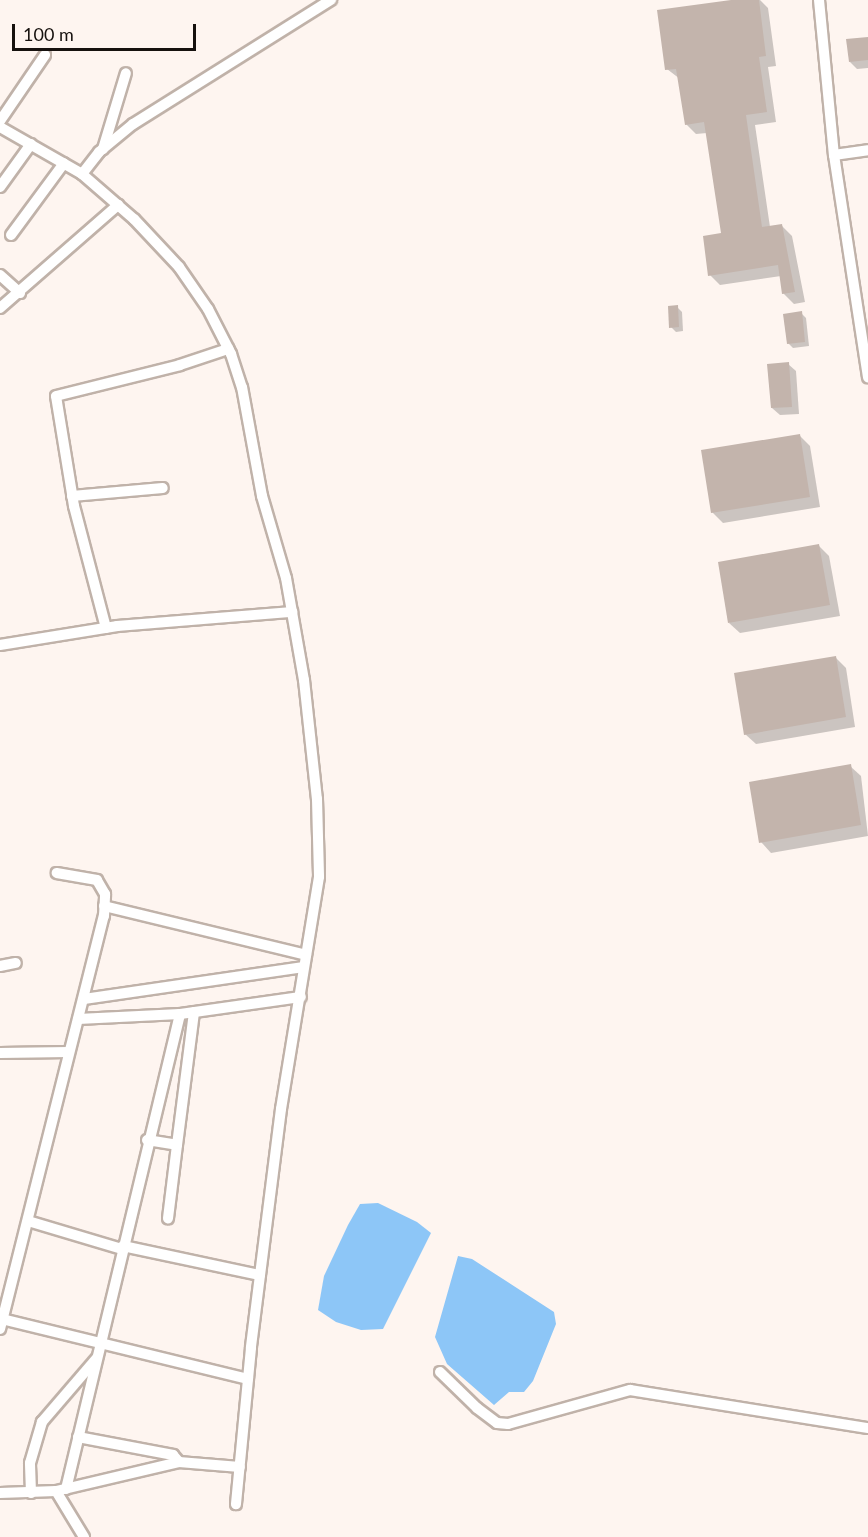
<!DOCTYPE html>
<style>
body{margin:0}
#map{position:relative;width:868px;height:1537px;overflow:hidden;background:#fef5f0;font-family:Lato,sans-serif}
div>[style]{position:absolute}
.water>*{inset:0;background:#8dc6f7}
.shadow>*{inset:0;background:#0003}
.building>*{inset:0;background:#c3b4ac}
.roads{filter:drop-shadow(2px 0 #c0b2a9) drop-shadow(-2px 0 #c0b2a9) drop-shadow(0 2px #c0b2a9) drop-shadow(0 -2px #c0b2a9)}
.street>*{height:10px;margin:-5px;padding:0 5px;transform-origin:5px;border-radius:5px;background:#fff}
span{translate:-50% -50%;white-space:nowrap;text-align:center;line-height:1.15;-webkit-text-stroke:5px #fef5f0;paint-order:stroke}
.scale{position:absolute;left:12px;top:24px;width:184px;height:27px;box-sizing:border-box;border:3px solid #16110e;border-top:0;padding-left:8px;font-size:18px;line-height:21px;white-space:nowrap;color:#16110e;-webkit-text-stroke:4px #fef5f0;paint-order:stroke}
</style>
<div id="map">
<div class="water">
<div style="clip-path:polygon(378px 1203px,417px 1222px,431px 1233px,383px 1329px,361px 1330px,336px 1322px,318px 1310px,324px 1276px,348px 1225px,360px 1204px)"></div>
<div style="clip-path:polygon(458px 1256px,472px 1259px,554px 1312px,556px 1324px,533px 1381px,524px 1392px,509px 1392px,494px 1405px,447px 1364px,435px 1337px)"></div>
</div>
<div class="shadow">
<div style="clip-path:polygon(742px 0,760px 0,768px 8px,776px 66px,768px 67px,776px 122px,755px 125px,770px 227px,781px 225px,792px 236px,805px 302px,794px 304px,783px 293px,781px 276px,720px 285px,710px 275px,722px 235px,707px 133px,696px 134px,686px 124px,680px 79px,667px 69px)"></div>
<div style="clip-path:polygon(868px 38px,868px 68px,857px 69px,850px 62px)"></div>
<div style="clip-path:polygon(677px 307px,682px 312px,683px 331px,676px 332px,671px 327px)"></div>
<div style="clip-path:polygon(801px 313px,806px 318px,809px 346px,793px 348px,788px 343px)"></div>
<div style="clip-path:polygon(788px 364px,796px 371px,799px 414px,780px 415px,772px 408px)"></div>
<div style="clip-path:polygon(800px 436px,810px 446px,820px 507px,723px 523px,712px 512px)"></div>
<div style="clip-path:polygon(819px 546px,829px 556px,840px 616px,740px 633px,729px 623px)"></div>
<div style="clip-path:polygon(835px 657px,846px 668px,855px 727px,756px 744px,745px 734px)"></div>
<div style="clip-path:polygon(850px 766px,861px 776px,868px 836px,771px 853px,761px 842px)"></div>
</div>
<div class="building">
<div style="clip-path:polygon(731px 0,759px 0,766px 56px,759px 57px,767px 112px,746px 115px,762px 227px,782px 224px,795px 292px,782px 294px,778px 265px,708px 276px,703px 236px,721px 233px,704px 122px,685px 125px,676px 69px,665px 70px,657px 10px)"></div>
<div style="clip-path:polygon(868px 37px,868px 60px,849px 62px,846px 39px)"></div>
<div style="clip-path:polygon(678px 305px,679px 327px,669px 328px,668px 306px)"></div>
<div style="clip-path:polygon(802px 311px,805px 342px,787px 344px,783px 314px)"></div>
<div style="clip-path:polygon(789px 362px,792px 407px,771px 408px,767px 364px)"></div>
<div style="clip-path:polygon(800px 434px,810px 497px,711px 513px,701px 450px)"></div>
<div style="clip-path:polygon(819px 544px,830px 605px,728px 623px,718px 562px)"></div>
<div style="clip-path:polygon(836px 656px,846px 717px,744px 735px,734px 673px)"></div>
<div style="clip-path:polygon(851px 764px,861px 825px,759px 843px,749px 782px)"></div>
</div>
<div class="roads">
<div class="street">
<div style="left:819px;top:0;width:156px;rotate:84.5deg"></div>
<div style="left:834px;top:155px;width:225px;rotate:81.3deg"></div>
<div style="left:0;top:121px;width:80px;rotate:-55.7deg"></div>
<div style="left:0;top:127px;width:95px;rotate:29.8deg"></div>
<div style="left:82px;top:174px;width:69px;rotate:40.9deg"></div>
<div style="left:134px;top:219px;width:66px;rotate:46.8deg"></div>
<div style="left:179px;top:267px;width:51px;rotate:55.4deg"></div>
<div style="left:208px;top:309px;width:51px;rotate:62.9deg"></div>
<div style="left:231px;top:354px;width:35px;rotate:72deg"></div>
<div style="left:242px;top:387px;width:111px;rotate:79.6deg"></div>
<div style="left:262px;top:496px;width:85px;rotate:73.7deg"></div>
<div style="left:286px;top:578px;width:104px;rotate:80deg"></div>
<div style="left:304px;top:680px;width:120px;rotate:83.8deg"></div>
<div style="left:317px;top:799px;width:78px;rotate:88.5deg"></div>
<div style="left:319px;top:877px;width:235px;rotate:99.3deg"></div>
<div style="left:281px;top:1109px;width:241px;rotate:97.2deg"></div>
<div style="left:251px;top:1348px;width:157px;rotate:95.5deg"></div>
<div style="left:103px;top:149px;width:79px;rotate:-73.2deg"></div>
<div style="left:834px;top:155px;width:34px;rotate:-8deg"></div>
<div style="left:82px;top:174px;width:28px;rotate:-52deg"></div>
<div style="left:99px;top:152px;width:44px;rotate:-39.5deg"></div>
<div style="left:133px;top:124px;width:234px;rotate:-32.1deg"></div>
<div style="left:0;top:187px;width:53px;rotate:-54.2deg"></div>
<div style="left:11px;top:235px;width:89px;rotate:-53.6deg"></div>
<div style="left:0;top:275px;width:27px;rotate:42deg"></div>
<div style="left:0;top:308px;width:157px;rotate:-41.1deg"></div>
<div style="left:72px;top:496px;width:91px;rotate:-5deg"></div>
<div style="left:106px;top:628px;width:126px;rotate:-104.7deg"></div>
<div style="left:74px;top:506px;width:111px;rotate:-99.3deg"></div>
<div style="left:56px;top:396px;width:128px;rotate:-14deg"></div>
<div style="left:180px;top:365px;width:51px;rotate:-18.4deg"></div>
<div style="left:0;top:645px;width:119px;rotate:-9.2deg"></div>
<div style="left:117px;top:626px;width:176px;rotate:-4.6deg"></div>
<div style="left:104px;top:906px;width:208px;rotate:13.6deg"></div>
<div style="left:0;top:966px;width:16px;rotate:-11deg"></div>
<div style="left:84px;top:999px;width:222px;rotate:-8.3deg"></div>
<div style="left:78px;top:1019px;width:102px;rotate:-2.8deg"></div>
<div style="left:0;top:1053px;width:69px;rotate:-0.8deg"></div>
<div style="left:147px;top:1140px;width:30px;rotate:9deg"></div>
<div style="left:177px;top:1145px;width:74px;rotate:97deg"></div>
<div style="left:177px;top:1145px;width:134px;rotate:-82.7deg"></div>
<div style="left:28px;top:1221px;width:98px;rotate:16.6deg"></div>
<div style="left:123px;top:1246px;width:140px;rotate:12deg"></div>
<div style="left:2px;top:1319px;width:253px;rotate:13.7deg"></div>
<div style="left:0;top:1329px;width:426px;rotate:-75.9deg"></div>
<div style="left:104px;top:916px;width:22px;rotate:-87deg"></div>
<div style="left:105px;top:894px;width:16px;rotate:-120deg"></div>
<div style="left:97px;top:880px;width:41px;rotate:-170.1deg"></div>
<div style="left:440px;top:1372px;width:52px;rotate:44.2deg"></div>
<div style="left:477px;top:1408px;width:25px;rotate:37deg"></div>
<div style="left:497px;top:1423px;width:11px;rotate:5deg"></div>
<div style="left:508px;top:1424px;width:127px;rotate:-15.6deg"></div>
<div style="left:630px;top:1390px;width:241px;rotate:9.1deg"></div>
<div style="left:78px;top:1437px;width:97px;rotate:10.7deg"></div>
<div style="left:173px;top:1455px;width:9px;rotate:49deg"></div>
<div style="left:66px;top:1489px;width:488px;rotate:-76.5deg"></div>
<div style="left:180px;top:1014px;width:122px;rotate:-8deg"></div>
<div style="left:56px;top:1491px;width:54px;rotate:58.7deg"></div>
<div style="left:0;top:1493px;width:56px;rotate:-2deg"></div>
<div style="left:56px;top:1491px;width:126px;rotate:-13.3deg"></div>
<div style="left:179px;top:1462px;width:61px;rotate:4.7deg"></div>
<div style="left:31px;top:1493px;width:30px;rotate:-92deg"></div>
<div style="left:30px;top:1463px;width:43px;rotate:-73.7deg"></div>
<div style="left:42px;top:1422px;width:83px;rotate:-49.4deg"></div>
</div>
</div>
<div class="scale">100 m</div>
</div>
